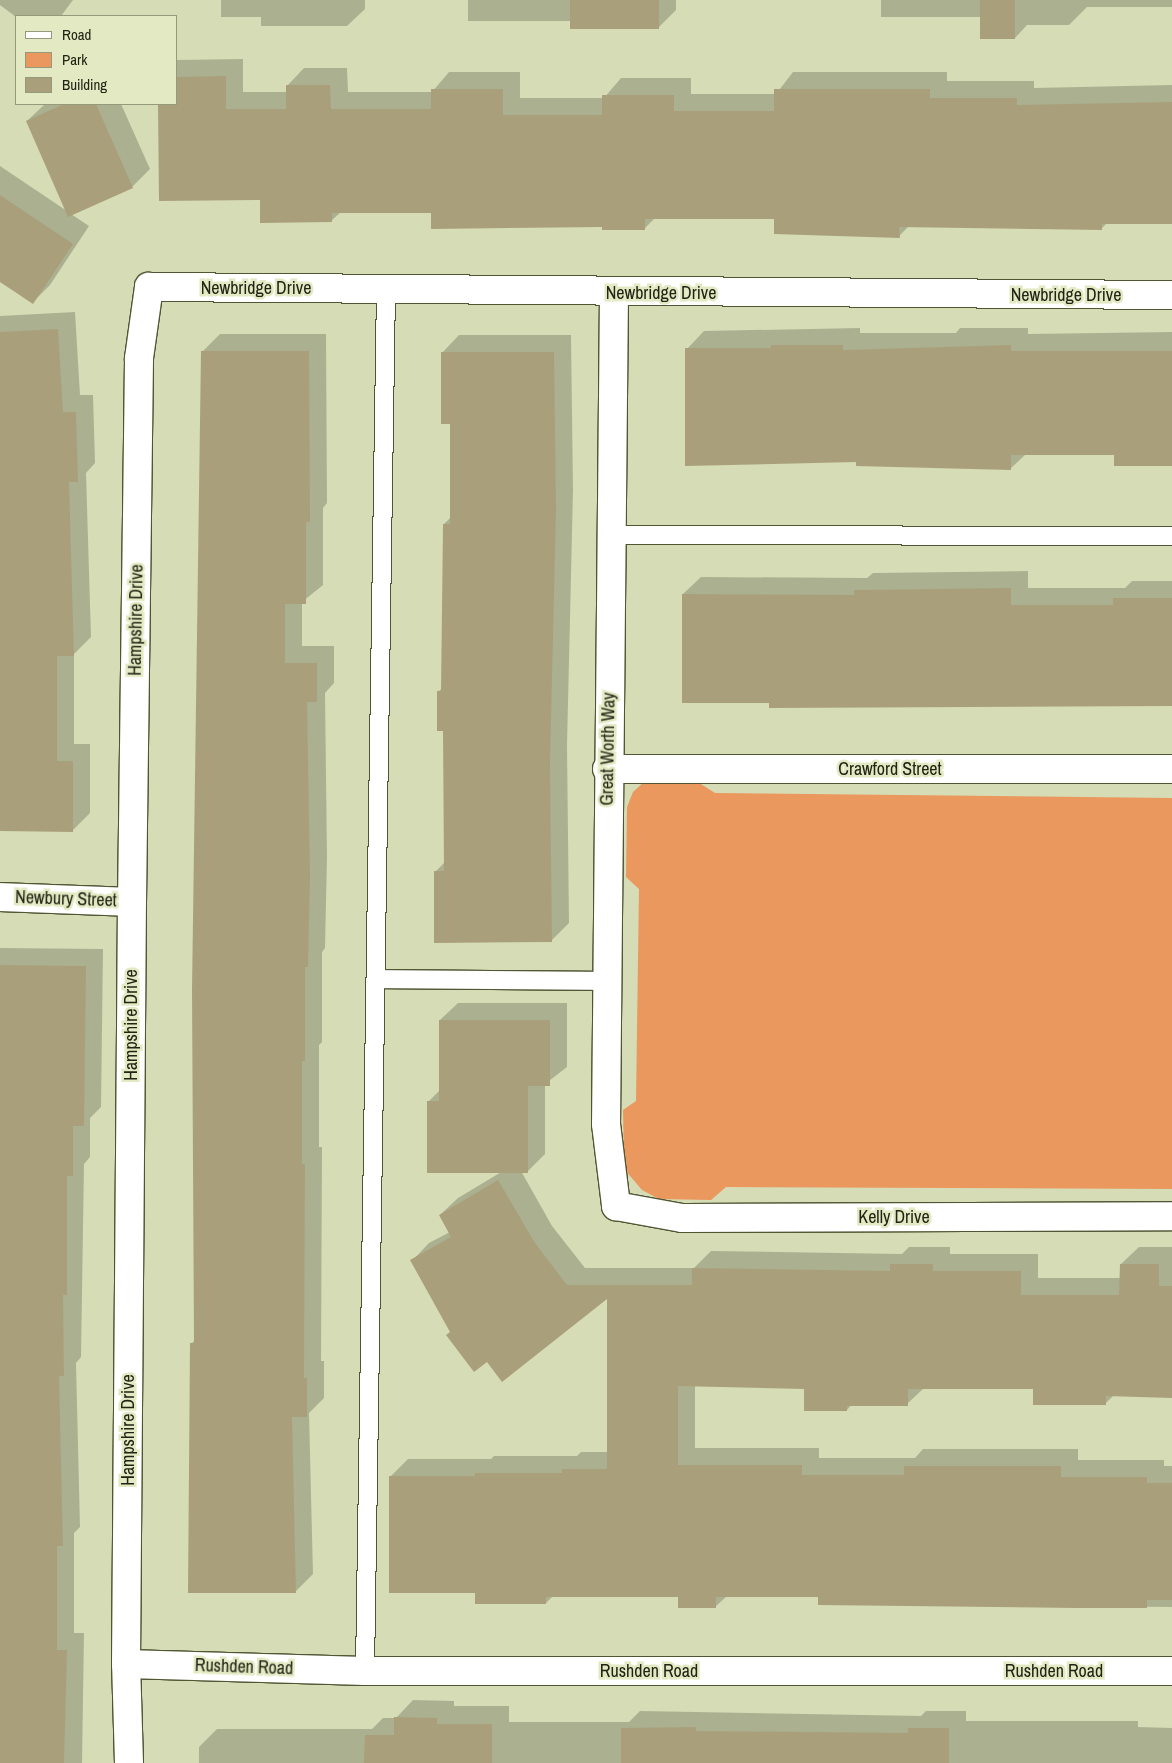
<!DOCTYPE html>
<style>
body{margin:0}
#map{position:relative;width:1172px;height:1763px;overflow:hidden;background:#d6dcb5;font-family:"Archivo Narrow",sans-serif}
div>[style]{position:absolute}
.green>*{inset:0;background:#ea985e}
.shadow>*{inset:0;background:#0003}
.building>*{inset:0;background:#a9a07b}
.roads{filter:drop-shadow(1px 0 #505533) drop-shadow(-1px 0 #505533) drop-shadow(0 1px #505533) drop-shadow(0 -1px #505533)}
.service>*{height:18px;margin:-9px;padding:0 9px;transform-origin:9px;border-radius:9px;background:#fff}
.minor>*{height:28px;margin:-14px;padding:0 14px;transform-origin:14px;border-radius:14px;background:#fff}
span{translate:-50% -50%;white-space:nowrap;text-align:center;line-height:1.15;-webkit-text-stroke:5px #e3e9c2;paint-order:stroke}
.street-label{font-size:18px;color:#212315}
.legend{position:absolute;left:15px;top:15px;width:162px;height:90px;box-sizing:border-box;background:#e3e9c2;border:1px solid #959a7d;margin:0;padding:6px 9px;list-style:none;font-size:15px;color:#212315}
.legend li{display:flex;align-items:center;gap:10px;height:25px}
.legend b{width:25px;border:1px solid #959a7d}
</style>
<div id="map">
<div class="green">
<div style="clip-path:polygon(693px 779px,715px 793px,1172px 798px,1172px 1189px,726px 1187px,711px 1200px,659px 1199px,642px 1190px,625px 1170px,624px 1160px,623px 1110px,636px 1101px,639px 889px,626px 877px,627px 807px,633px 792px,645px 781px)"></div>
</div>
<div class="shadow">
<div style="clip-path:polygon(0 0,73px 0,61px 16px,16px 17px,0 5px)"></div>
<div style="clip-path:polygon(221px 0,365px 0,365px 9px,347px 26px,261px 26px,261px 17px,221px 17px)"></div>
<div style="clip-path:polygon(468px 0,676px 0,676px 10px,659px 27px,571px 21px,468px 21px)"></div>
<div style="clip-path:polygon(881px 0,1172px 0,1172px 7px,1087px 7px,1069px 25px,1027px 25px,1015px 38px,981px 17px,881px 17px)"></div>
<div style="clip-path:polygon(243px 59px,243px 92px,287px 92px,287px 86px,304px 68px,347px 68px,348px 92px,432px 92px,449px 72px,520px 72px,520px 98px,604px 98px,621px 78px,691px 78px,691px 94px,776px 94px,793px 72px,947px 72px,947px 81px,1034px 81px,1034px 88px,1172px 85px,1172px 223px,1107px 223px,1101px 229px,909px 226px,899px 236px,776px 217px,656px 217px,644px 229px,432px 212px,341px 212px,331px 221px,261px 199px,160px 200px,159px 104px,176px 104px,176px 60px)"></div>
<div style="clip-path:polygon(45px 104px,121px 104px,150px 169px,132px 187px,71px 214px,89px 226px,50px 285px,33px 302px,0 280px,0 166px,67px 211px,27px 121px)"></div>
<div style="clip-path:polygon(75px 312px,80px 395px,93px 395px,95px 463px,86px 473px,91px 637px,74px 654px,74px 744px,90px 744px,90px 813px,73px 830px,0 830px,0 316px)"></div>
<div style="clip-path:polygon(860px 328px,860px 333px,956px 333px,960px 328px,1028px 328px,1028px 334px,1172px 332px,1172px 463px,1116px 454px,1026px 454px,1010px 469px,857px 460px,687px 349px,704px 331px)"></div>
<div style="clip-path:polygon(220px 334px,326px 334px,327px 503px,323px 508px,323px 585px,302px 602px,302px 646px,334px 646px,334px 683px,325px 693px,327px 857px,325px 948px,322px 952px,322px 1042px,319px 1045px,319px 1147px,322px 1147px,321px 1361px,324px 1361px,324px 1398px,309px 1413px,313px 1574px,296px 1591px,192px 1343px,195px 1340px,203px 351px)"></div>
<div style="clip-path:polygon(459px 335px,571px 335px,573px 490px,567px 746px,569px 923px,552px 940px,435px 872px,446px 861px,445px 730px,439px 691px,442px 688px,444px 524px,451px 517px,451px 423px,442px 353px)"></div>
<div style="clip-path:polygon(1028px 571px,1028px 588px,1125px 588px,1132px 581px,1172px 581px,1172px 705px,770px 707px,770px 702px,683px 594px,701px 577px,867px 578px,873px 573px)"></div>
<div style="clip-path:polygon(0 948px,103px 949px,101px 1107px,90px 1118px,90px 1157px,84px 1164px,81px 1357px,76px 1363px,80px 1527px,74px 1533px,74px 1633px,84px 1633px,82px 1763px,0 1763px)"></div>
<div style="clip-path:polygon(458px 1003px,567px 1003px,567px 1067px,545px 1084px,545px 1154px,528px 1171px,521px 1171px,552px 1226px,585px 1268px,694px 1268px,711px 1251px,902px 1254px,909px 1247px,950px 1247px,950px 1254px,1038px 1254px,1038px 1278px,1121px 1278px,1121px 1264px,1139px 1247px,1172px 1247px,1172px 1396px,1114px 1395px,1106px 1403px,1035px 1388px,924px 1388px,907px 1404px,852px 1404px,847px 1410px,805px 1388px,695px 1385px,695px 1448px,819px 1448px,819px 1458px,915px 1458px,923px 1449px,1078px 1449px,1078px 1460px,1164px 1460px,1164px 1466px,1172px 1466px,1172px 1607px,819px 1604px,819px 1596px,727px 1596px,715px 1607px,679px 1596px,553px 1596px,546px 1603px,477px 1591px,390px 1477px,408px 1459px,491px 1459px,494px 1456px,577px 1456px,581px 1452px,608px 1452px,608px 1296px,487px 1360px,451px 1331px,412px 1261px,429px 1243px,450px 1232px,440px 1215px,458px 1198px,503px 1171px,428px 1102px,440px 1090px,440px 1020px)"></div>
<div style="clip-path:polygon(413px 1700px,454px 1701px,454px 1706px,509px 1706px,509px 1722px,629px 1722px,640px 1711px,921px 1716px,926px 1711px,966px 1711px,966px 1721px,1138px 1721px,1138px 1727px,1172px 1728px,1172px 1763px,199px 1763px,199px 1747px,217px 1729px,372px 1729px,383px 1718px,396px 1718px)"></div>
</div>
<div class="building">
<div style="clip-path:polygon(570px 0,659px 0,659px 29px,570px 29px)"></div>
<div style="clip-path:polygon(980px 0,1015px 0,1015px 39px,980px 39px)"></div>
<div style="clip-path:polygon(226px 76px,226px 109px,286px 109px,286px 85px,330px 85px,331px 109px,431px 109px,431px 89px,503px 89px,503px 115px,602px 115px,602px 95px,674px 95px,674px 111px,774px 111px,774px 89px,930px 89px,930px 98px,1017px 98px,1017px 105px,1172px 102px,1172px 224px,1102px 224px,1102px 230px,899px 227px,900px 238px,774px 234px,774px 219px,645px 219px,645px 230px,602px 230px,602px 227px,431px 229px,431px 213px,332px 213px,332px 222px,260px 223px,260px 200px,159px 201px,158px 104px,176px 104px,176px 77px)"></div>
<div style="clip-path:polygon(64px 104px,96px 104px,133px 188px,68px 217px,26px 121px)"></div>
<div style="clip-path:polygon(0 195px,73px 244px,33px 304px,0 282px)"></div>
<div style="clip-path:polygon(58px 329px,63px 412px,76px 412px,78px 482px,69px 482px,74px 656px,57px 656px,57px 761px,73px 761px,73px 832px,0 831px,0 332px)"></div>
<div style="clip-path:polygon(771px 345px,843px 345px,843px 350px,1011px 345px,1011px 351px,1172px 351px,1172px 466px,1114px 466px,1114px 455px,1011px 455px,1011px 470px,856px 466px,856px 462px,685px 466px,685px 348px,771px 348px)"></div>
<div style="clip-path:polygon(201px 351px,309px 351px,310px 522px,306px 522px,306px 604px,285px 604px,285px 663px,317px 663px,317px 702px,307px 702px,310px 875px,308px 967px,305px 967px,305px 1061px,302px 1061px,302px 1164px,305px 1164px,304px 1378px,307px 1378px,307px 1417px,292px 1417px,296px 1593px,188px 1593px,190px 1343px,194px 1343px,192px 990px)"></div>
<div style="clip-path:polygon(441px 352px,554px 352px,556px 508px,550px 764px,552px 942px,434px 943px,434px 871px,444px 871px,443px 731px,437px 731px,437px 691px,441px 691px,443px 524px,450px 524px,450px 424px,441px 424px)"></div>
<div style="clip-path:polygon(1011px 588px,1011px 605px,1113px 605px,1113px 598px,1172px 598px,1172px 706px,769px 708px,769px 703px,682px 703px,682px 594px,854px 595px,854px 590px)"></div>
<div style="clip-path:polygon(0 965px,86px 966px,84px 1126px,73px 1126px,73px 1176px,67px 1176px,67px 1295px,63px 1295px,64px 1376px,59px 1376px,63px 1546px,57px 1546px,57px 1650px,67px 1650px,64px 1763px,0 1763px)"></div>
<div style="clip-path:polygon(439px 1020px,550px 1020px,550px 1086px,528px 1086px,528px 1173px,427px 1173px,427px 1101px,439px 1101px)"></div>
<div style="clip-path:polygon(498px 1180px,535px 1243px,567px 1285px,692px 1285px,692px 1268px,890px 1271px,890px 1264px,933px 1264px,933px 1271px,1021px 1271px,1021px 1295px,1119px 1295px,1120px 1264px,1159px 1264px,1159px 1286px,1172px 1286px,1172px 1398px,1106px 1396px,1106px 1405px,1033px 1405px,1033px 1389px,908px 1389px,908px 1406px,847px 1406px,847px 1411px,804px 1411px,804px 1389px,678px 1386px,678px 1465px,802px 1465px,802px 1475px,904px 1475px,904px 1466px,1061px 1466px,1061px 1477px,1147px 1477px,1147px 1483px,1172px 1483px,1172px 1600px,1147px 1600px,1147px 1608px,1076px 1608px,818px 1605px,818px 1597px,716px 1597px,716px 1608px,678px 1608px,678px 1597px,546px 1597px,546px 1604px,475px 1604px,475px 1593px,389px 1593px,389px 1476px,475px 1476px,475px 1473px,562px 1473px,562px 1469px,607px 1469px,607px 1299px,502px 1382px,487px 1362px,474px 1372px,446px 1335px,450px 1332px,410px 1260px,451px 1237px,439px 1215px)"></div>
<div style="clip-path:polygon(394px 1717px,437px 1718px,437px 1724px,492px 1724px,492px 1763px,364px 1763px,365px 1735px,394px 1735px)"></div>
<div style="clip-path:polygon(696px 1727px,696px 1731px,908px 1733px,908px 1728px,949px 1728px,949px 1763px,621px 1763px,621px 1728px)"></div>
</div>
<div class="roads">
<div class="service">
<div style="left:611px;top:535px;width:561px;rotate:0.1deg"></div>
<div style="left:376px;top:979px;width:230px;rotate:0.5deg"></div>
<div style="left:365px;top:1671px;width:1382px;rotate:-89.13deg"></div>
</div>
<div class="minor">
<div style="left:614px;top:293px;width:831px;rotate:90.55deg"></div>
<div style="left:606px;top:1124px;width:83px;rotate:83deg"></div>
<div style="left:616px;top:1206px;width:67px;rotate:10.3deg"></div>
<div style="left:682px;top:1218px;width:490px;rotate:-0.2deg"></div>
<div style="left:607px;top:769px;width:565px"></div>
<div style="left:0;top:897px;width:132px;rotate:2.2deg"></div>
<div style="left:126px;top:1664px;width:239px;rotate:1.7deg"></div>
<div style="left:365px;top:1671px;width:807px"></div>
<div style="left:129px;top:1763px;width:99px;rotate:-91.7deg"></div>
<div style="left:126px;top:1664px;width:762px;rotate:-89.55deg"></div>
<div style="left:132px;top:902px;width:544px;rotate:-89.26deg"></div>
<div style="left:139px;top:358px;width:72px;rotate:-82deg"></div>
<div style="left:149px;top:287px;width:1023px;rotate:0.45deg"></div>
</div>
</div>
<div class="street-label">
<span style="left:256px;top:288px">Newbridge Drive</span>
<span style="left:661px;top:293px">Newbridge Drive</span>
<span style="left:1066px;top:295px">Newbridge Drive</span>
<span style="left:136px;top:620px;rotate:-89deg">Hampshire Drive</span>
<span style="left:608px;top:749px;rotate:-89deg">Great Worth Way</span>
<span style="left:890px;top:769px">Crawford Street</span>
<span style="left:66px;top:899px;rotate:2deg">Newbury Street</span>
<span style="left:131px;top:1025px;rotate:-90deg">Hampshire Drive</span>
<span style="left:894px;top:1217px">Kelly Drive</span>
<span style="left:128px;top:1430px;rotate:-90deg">Hampshire Drive</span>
<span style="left:244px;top:1667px;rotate:2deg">Rushden Road</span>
<span style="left:649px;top:1671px">Rushden Road</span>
<span style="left:1054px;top:1671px">Rushden Road</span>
</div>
<ul class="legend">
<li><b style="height:6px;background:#fff"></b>Road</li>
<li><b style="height:14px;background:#ea985e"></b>Park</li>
<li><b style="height:14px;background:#a9a07b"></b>Building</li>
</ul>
</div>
